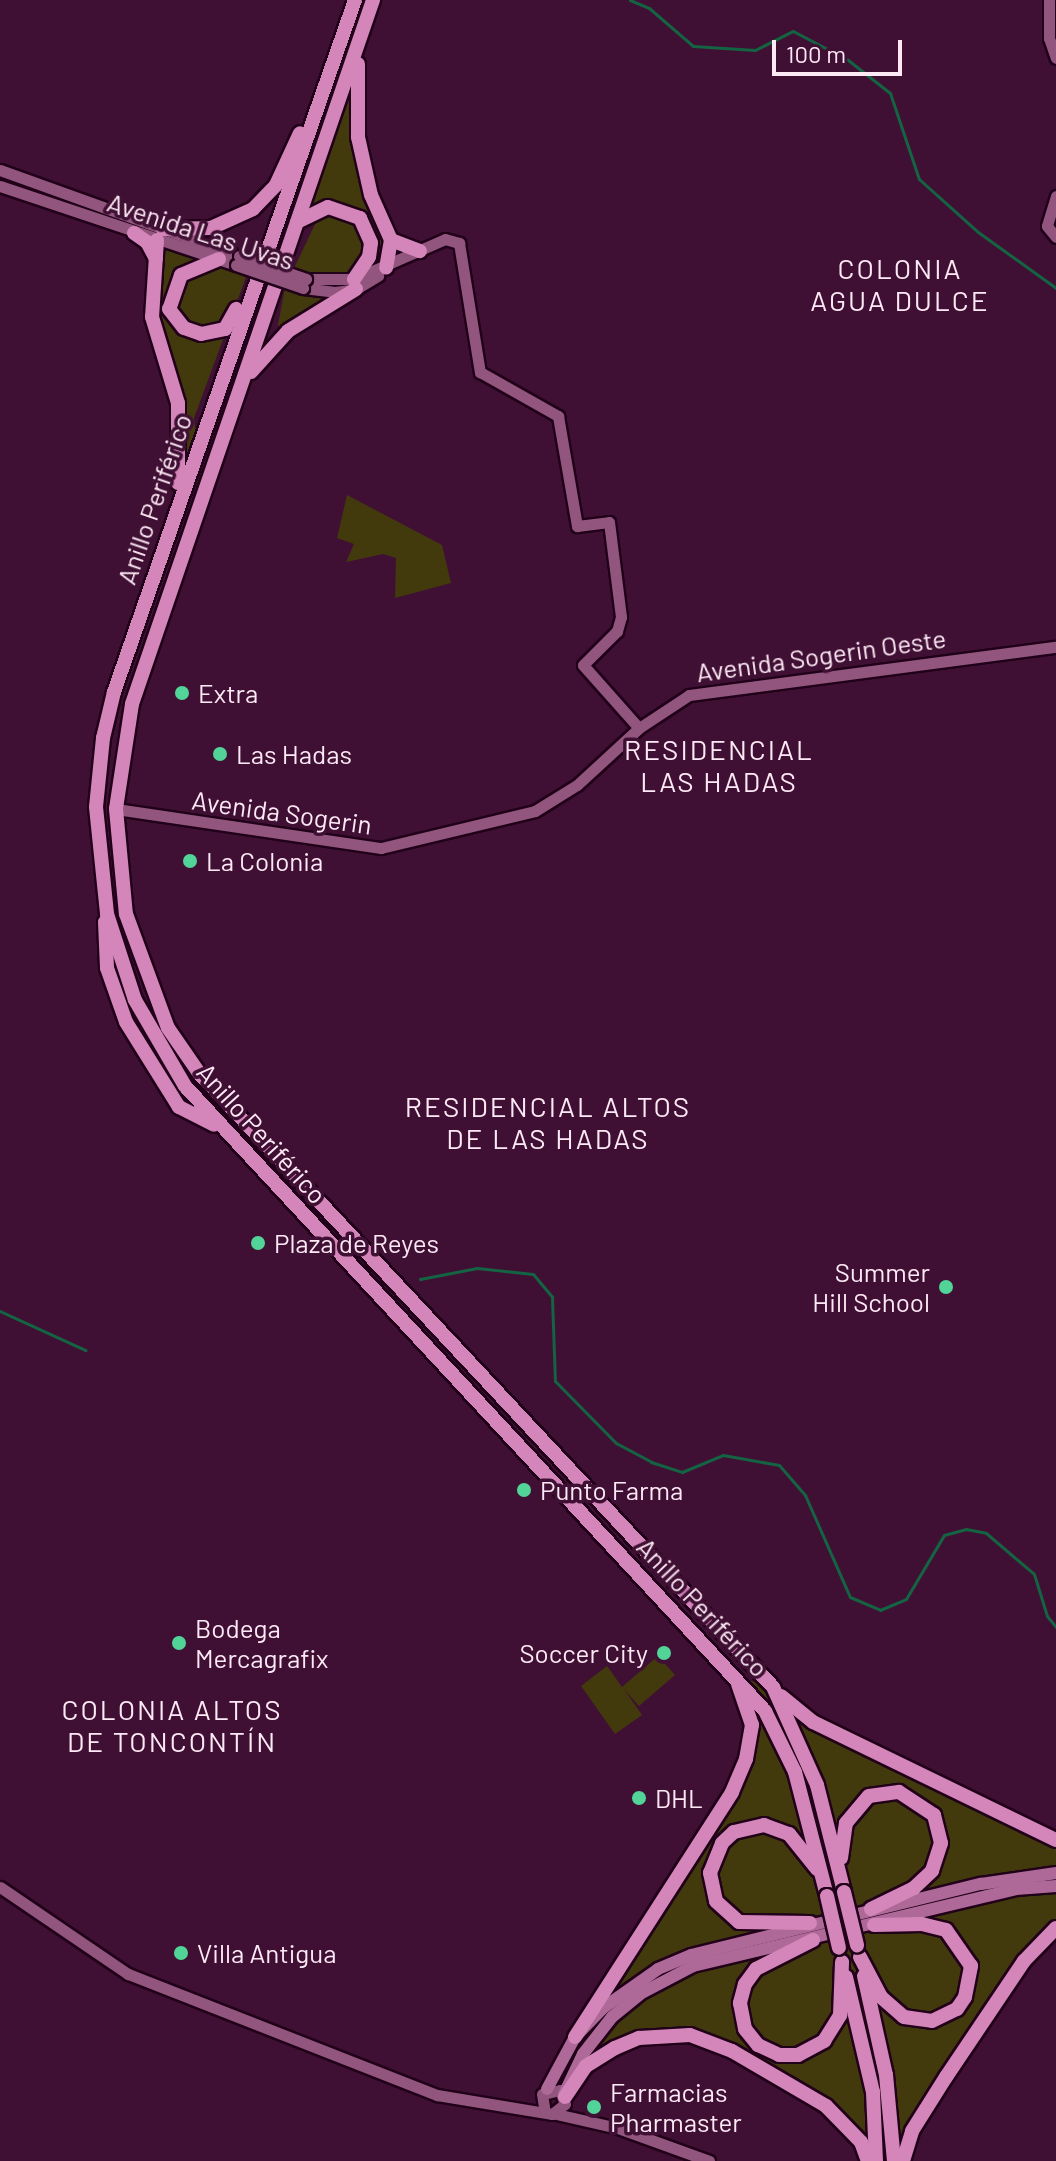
<!DOCTYPE html>
<meta charset="utf-8">
<style>
body{margin:0}
#map{position:relative;width:1056px;height:2161px;overflow:hidden;background:#401034;font-family:Barlow,sans-serif}
div>[style]{position:absolute}
.green>*{inset:0;background:#423a0c}
.stream>*{height:3px;margin:-1.5px;padding:0 1.5px;transform-origin:1.5px;border-radius:1.5px;background:#146342}
.roads{filter:drop-shadow(2px 0 #210119) drop-shadow(-2px 0 #210119) drop-shadow(0 2px #210119) drop-shadow(0 -2px #210119)}
.secondary>*{height:11px;margin:-5.5px;padding:0 5.5px;transform-origin:5.5px;border-radius:5.5px;background:#91557e}
.primary>*{height:12px;margin:-6px;padding:0 6px;transform-origin:6px;border-radius:6px;background:#ae6998}
.highway>*{height:14px;margin:-7px;padding:0 7px;transform-origin:7px;border-radius:7px;background:#d485ba}
.bridges{filter:drop-shadow(2px 0 #210119) drop-shadow(-2px 0 #210119) drop-shadow(0 2px #210119) drop-shadow(0 -2px #210119)}
.secondary-bridge>*{height:11px;margin:-5.5px;padding:0 5.5px;transform-origin:5.5px;border-radius:5.5px;background:#91557e}
.highway-bridge>*{height:14px;margin:-7px;padding:0 7px;transform-origin:7px;border-radius:7px;background:#d485ba}
.dots>*{width:22px;height:22px;translate:-50% -50%;box-sizing:border-box;border:4px solid #401034;border-radius:50%}
span{translate:-50% -50%;white-space:nowrap;text-align:center;line-height:1.15;-webkit-text-stroke:7px #401034;paint-order:stroke}
.street-label{font-size:26px;color:#fde9f5}
.poi-label{font-size:26px;color:#fde9f5}
.left{translate:0 -50%;text-align:left}
.right{translate:-100% -50%;text-align:right}
.neighbourhood-label{font-size:28px;color:#fde9f5;letter-spacing:2px}
.scale{position:absolute;left:772px;top:40px;width:130px;height:36px;box-sizing:border-box;border:4px solid #fde9f5;border-top:0;padding-left:10px;font-size:24px;line-height:28px;white-space:nowrap;color:#fde9f5;-webkit-text-stroke:6px #401034;paint-order:stroke}
</style>
<div id="map">
<div class="green">
<div style="clip-path:polygon(341px 92px,354px 97px,391px 260px,283px 335px,278px 325px,285px 287px,318px 218px,303px 205px,320px 181px,337px 129px,335px 110px)"></div>
<div style="clip-path:polygon(157px 240px,249px 269px,194px 418px,197px 444px,190px 465px,179px 461px,160px 347px)"></div>
<div style="clip-path:polygon(347px 495px,442px 545px,451px 583px,395px 598px,396px 558px,383px 554px,346px 562px,354px 544px,337px 538px)"></div>
<div style="clip-path:polygon(658px 1656px,675px 1675px,639px 1706px,624px 1689px,642px 1715px,615px 1734px,581px 1686px,607px 1666px,622px 1687px)"></div>
<div style="clip-path:polygon(736px 1677px,773px 1687px,793px 1708px,1056px 1840px,1056px 1928px,946px 2077px,903px 2161px,868px 2161px,844px 2121px,690px 2035px,615px 2048px,564px 2094px,554px 2088px,562px 2057px,732px 1792px,752px 1725px)"></div>
</div>
<div class="stream">
<div style="left:630px;top:0;width:21px;rotate:23deg"></div>
<div style="left:649px;top:8px;width:58px;rotate:40.8deg"></div>
<div style="left:693px;top:46px;width:62px;rotate:3.7deg"></div>
<div style="left:755px;top:50px;width:42px;rotate:-26.6deg"></div>
<div style="left:793px;top:31px;width:62px;rotate:27.8deg"></div>
<div style="left:848px;top:60px;width:53px;rotate:38.2deg"></div>
<div style="left:890px;top:93px;width:91px;rotate:71.4deg"></div>
<div style="left:919px;top:179px;width:79px;rotate:41.9deg"></div>
<div style="left:978px;top:232px;width:96px;rotate:35.7deg"></div>
<div style="left:420px;top:1279px;width:58px;rotate:-10.9deg"></div>
<div style="left:477px;top:1268px;width:56px;rotate:6.1deg"></div>
<div style="left:533px;top:1274px;width:30px;rotate:50deg"></div>
<div style="left:552px;top:1297px;width:84px;rotate:88deg"></div>
<div style="left:555px;top:1381px;width:87px;rotate:45.5deg"></div>
<div style="left:616px;top:1443px;width:40px;rotate:28deg"></div>
<div style="left:651px;top:1462px;width:33px;rotate:18deg"></div>
<div style="left:682px;top:1472px;width:44px;rotate:-22.5deg"></div>
<div style="left:723px;top:1455px;width:57px;rotate:10.1deg"></div>
<div style="left:779px;top:1465px;width:40px;rotate:49deg"></div>
<div style="left:805px;top:1495px;width:111px;rotate:66.2deg"></div>
<div style="left:850px;top:1597px;width:33px;rotate:23deg"></div>
<div style="left:880px;top:1610px;width:28px;rotate:-23deg"></div>
<div style="left:906px;top:1599px;width:74px;rotate:-59.3deg"></div>
<div style="left:944px;top:1535px;width:23px;rotate:-15deg"></div>
<div style="left:966px;top:1529px;width:20px;rotate:11deg"></div>
<div style="left:986px;top:1533px;width:63px;rotate:40.5deg"></div>
<div style="left:1034px;top:1574px;width:44px;rotate:72.8deg"></div>
<div style="left:1047px;top:1616px;width:14px;rotate:51deg"></div>
<div style="left:0;top:1311px;width:94px;rotate:24.6deg"></div>
</div>
<div class="roads">
<div class="secondary">
<div style="left:1049px;top:0;width:38px;rotate:90deg"></div>
<div style="left:1049px;top:38px;width:21px;rotate:71deg"></div>
<div style="left:0;top:170px;width:254px;rotate:19.8deg"></div>
<div style="left:0;top:186px;width:249px;rotate:18.5deg"></div>
<div style="left:1056px;top:196px;width:31px;rotate:107deg"></div>
<div style="left:1047px;top:226px;width:14px;rotate:51deg"></div>
<div style="left:306px;top:279px;width:48px"></div>
<div style="left:354px;top:279px;width:99px;rotate:-23.7deg"></div>
<div style="left:445px;top:239px;width:15px;rotate:16deg"></div>
<div style="left:459px;top:243px;width:131px;rotate:80.8deg"></div>
<div style="left:480px;top:372px;width:90px;rotate:29.4deg"></div>
<div style="left:558px;top:416px;width:112px;rotate:80.2deg"></div>
<div style="left:577px;top:526px;width:32px;rotate:-7deg"></div>
<div style="left:609px;top:522px;width:96px;rotate:82.8deg"></div>
<div style="left:621px;top:617px;width:15px;rotate:106deg"></div>
<div style="left:617px;top:631px;width:48px;rotate:135deg"></div>
<div style="left:583px;top:665px;width:84px;rotate:48.4deg"></div>
<div style="left:303px;top:288px;width:32px;rotate:7deg"></div>
<div style="left:335px;top:292px;width:21px;rotate:-8deg"></div>
<div style="left:356px;top:289px;width:26px;rotate:-31deg"></div>
<div style="left:116px;top:809px;width:268px;rotate:8.4deg"></div>
<div style="left:381px;top:848px;width:158px;rotate:-13.5deg"></div>
<div style="left:535px;top:811px;width:49px;rotate:-31.8deg"></div>
<div style="left:577px;top:785px;width:84px;rotate:-42.6deg"></div>
<div style="left:639px;top:728px;width:60px;rotate:-33.4deg"></div>
<div style="left:689px;top:695px;width:370px;rotate:-7.5deg"></div>
<div style="left:0;top:1887px;width:155px;rotate:34.2deg"></div>
<div style="left:128px;top:1974px;width:332px;rotate:21.4deg"></div>
<div style="left:437px;top:2095px;width:117px;rotate:9.4deg"></div>
<div style="left:552px;top:2114px;width:16px;rotate:-38deg"></div>
<div style="left:565px;top:2104px;width:15px;rotate:-110deg"></div>
<div style="left:560px;top:2090px;width:18px;rotate:167deg"></div>
<div style="left:542px;top:2094px;width:18px;rotate:81deg"></div>
<div style="left:556px;top:2114px;width:64px;rotate:12.7deg"></div>
<div style="left:618px;top:2128px;width:97px;rotate:19.9deg"></div>
</div>
<div class="primary">
<div style="left:547px;top:2089px;width:59px;rotate:-61.7deg"></div>
<div style="left:575px;top:2037px;width:40px;rotate:-46deg"></div>
<div style="left:603px;top:2008px;width:67px;rotate:-35.3deg"></div>
<div style="left:658px;top:1969px;width:36px;rotate:-23deg"></div>
<div style="left:691px;top:1955px;width:299px;rotate:-13.8deg"></div>
<div style="left:981px;top:1884px;width:76px;rotate:-8.3deg"></div>
<div style="left:564px;top:2094px;width:44px;rotate:-64.6deg"></div>
<div style="left:583px;top:2054px;width:47px;rotate:-51.9deg"></div>
<div style="left:612px;top:2017px;width:36px;rotate:-39deg"></div>
<div style="left:640px;top:1994px;width:60px;rotate:-27.8deg"></div>
<div style="left:693px;top:1966px;width:332px;rotate:-13.4deg"></div>
<div style="left:1016px;top:1889px;width:40px;rotate:-4.3deg"></div>
</div>
<div class="highway">
<div style="left:355px;top:0;width:733px;rotate:109.2deg"></div>
<div style="left:114px;top:692px;width:47px;rotate:103.4deg"></div>
<div style="left:103px;top:738px;width:69px;rotate:95.8deg"></div>
<div style="left:96px;top:807px;width:108px;rotate:84.1deg"></div>
<div style="left:107px;top:914px;width:90px;rotate:72deg"></div>
<div style="left:135px;top:1000px;width:99px;rotate:59.8deg"></div>
<div style="left:185px;top:1086px;width:853px;rotate:47.14deg"></div>
<div style="left:765px;top:1711px;width:68px;rotate:63.8deg"></div>
<div style="left:795px;top:1772px;width:128px;rotate:75.5deg"></div>
<div style="left:373px;top:0;width:744px;rotate:108.9deg"></div>
<div style="left:132px;top:704px;width:106px;rotate:98.7deg"></div>
<div style="left:116px;top:809px;width:105px;rotate:84.6deg"></div>
<div style="left:126px;top:914px;width:121px;rotate:69.8deg"></div>
<div style="left:168px;top:1028px;width:55px;rotate:55.4deg"></div>
<div style="left:199px;top:1073px;width:841px;rotate:46.93deg"></div>
<div style="left:773px;top:1687px;width:107px;rotate:65.8deg"></div>
<div style="left:817px;top:1785px;width:110px;rotate:75.8deg"></div>
<div style="left:358px;top:64px;width:73px;rotate:90deg"></div>
<div style="left:358px;top:137px;width:59px;rotate:77.4deg"></div>
<div style="left:371px;top:195px;width:49px;rotate:66deg"></div>
<div style="left:391px;top:240px;width:28px;rotate:100deg"></div>
<div style="left:297px;top:222px;width:34px;rotate:-26deg"></div>
<div style="left:328px;top:207px;width:34px;rotate:19deg"></div>
<div style="left:360px;top:218px;width:27px;rotate:66deg"></div>
<div style="left:371px;top:243px;width:14px;rotate:98deg"></div>
<div style="left:369px;top:257px;width:27px;rotate:124deg"></div>
<div style="left:163px;top:229px;width:48px;rotate:-1.2deg"></div>
<div style="left:211px;top:228px;width:46px;rotate:-24.3deg"></div>
<div style="left:253px;top:209px;width:33px;rotate:-46deg"></div>
<div style="left:276px;top:185px;width:57px;rotate:-65.2deg"></div>
<div style="left:134px;top:233px;width:16px;rotate:35deg"></div>
<div style="left:147px;top:242px;width:19px;rotate:62deg"></div>
<div style="left:157px;top:240px;width:77px;rotate:93.7deg"></div>
<div style="left:152px;top:317px;width:90px;rotate:73.2deg"></div>
<div style="left:178px;top:403px;width:80px;rotate:90deg"></div>
<div style="left:391px;top:240px;width:31px;rotate:21deg"></div>
<div style="left:219px;top:259px;width:41px;rotate:157.2deg"></div>
<div style="left:181px;top:275px;width:36px;rotate:109deg"></div>
<div style="left:169px;top:309px;width:24px;rotate:52deg"></div>
<div style="left:184px;top:328px;width:18px;rotate:19deg"></div>
<div style="left:201px;top:334px;width:25px;rotate:-12deg"></div>
<div style="left:225px;top:329px;width:23px;rotate:-61deg"></div>
<div style="left:251px;top:372px;width:55px;rotate:-47.9deg"></div>
<div style="left:288px;top:331px;width:80px;rotate:-31.7deg"></div>
<div style="left:105px;top:922px;width:46px;rotate:87.5deg"></div>
<div style="left:107px;top:968px;width:57px;rotate:70.6deg"></div>
<div style="left:126px;top:1022px;width:100px;rotate:58.1deg"></div>
<div style="left:179px;top:1107px;width:39px;rotate:27deg"></div>
<div style="left:781px;top:1696px;width:41px;rotate:39.1deg"></div>
<div style="left:813px;top:1722px;width:270px;rotate:25.9deg"></div>
<div style="left:841px;top:1858px;width:35px;rotate:-82deg"></div>
<div style="left:846px;top:1823px;width:35px;rotate:-50deg"></div>
<div style="left:869px;top:1796px;width:30px;rotate:-8deg"></div>
<div style="left:899px;top:1792px;width:42px;rotate:33.3deg"></div>
<div style="left:934px;top:1815px;width:29px;rotate:76deg"></div>
<div style="left:941px;top:1843px;width:29px;rotate:108deg"></div>
<div style="left:932px;top:1871px;width:25px;rotate:137deg"></div>
<div style="left:914px;top:1888px;width:48px;rotate:154deg"></div>
<div style="left:810px;top:1923px;width:71px;rotate:-179.2deg"></div>
<div style="left:739px;top:1922px;width:31px;rotate:-138deg"></div>
<div style="left:716px;top:1901px;width:29px;rotate:-102deg"></div>
<div style="left:710px;top:1873px;width:32px;rotate:-68deg"></div>
<div style="left:722px;top:1843px;width:16px;rotate:-43deg"></div>
<div style="left:734px;top:1832px;width:31px;rotate:-13deg"></div>
<div style="left:764px;top:1825px;width:27px;rotate:20deg"></div>
<div style="left:789px;top:1834px;width:45px;rotate:51.3deg"></div>
<div style="left:813px;top:1940px;width:64px;rotate:153deg"></div>
<div style="left:756px;top:1969px;width:19px;rotate:126deg"></div>
<div style="left:745px;top:1984px;width:20px;rotate:105deg"></div>
<div style="left:740px;top:2003px;width:26px;rotate:79deg"></div>
<div style="left:745px;top:2029px;width:21px;rotate:51deg"></div>
<div style="left:758px;top:2045px;width:23px;rotate:25deg"></div>
<div style="left:779px;top:2055px;width:19px"></div>
<div style="left:798px;top:2055px;width:30px;rotate:-28deg"></div>
<div style="left:824px;top:2041px;width:31px;rotate:-58deg"></div>
<div style="left:840px;top:2015px;width:53px;rotate:-87.8deg"></div>
<div style="left:860px;top:1957px;width:45px;rotate:62.3deg"></div>
<div style="left:881px;top:1997px;width:30px;rotate:41deg"></div>
<div style="left:904px;top:2017px;width:28px;rotate:8deg"></div>
<div style="left:932px;top:2021px;width:28px;rotate:-26deg"></div>
<div style="left:957px;top:2009px;width:14px;rotate:-56deg"></div>
<div style="left:965px;top:1997px;width:32px;rotate:-79deg"></div>
<div style="left:971px;top:1966px;width:44px;rotate:-124.8deg"></div>
<div style="left:946px;top:1930px;width:25px;rotate:-166deg"></div>
<div style="left:922px;top:1924px;width:48px;rotate:178.8deg"></div>
<div style="left:864px;top:1976px;width:101px;rotate:77.5deg"></div>
<div style="left:886px;top:2075px;width:86px;rotate:84.7deg"></div>
<div style="left:846px;top:1977px;width:118px;rotate:76.8deg"></div>
<div style="left:873px;top:2092px;width:69px;rotate:87.5deg"></div>
<div style="left:575px;top:2037px;width:291px;rotate:-57.3deg"></div>
<div style="left:732px;top:1792px;width:36px;rotate:-67deg"></div>
<div style="left:746px;top:1759px;width:35px;rotate:-80deg"></div>
<div style="left:752px;top:1725px;width:43px;rotate:-108.9deg"></div>
<div style="left:565px;top:2097px;width:37px;rotate:-56deg"></div>
<div style="left:586px;top:2066px;width:34px;rotate:-32deg"></div>
<div style="left:615px;top:2048px;width:26px;rotate:-23deg"></div>
<div style="left:639px;top:2038px;width:51px;rotate:-3.4deg"></div>
<div style="left:690px;top:2035px;width:45px;rotate:20.9deg"></div>
<div style="left:732px;top:2051px;width:109px;rotate:30.3deg"></div>
<div style="left:826px;top:2106px;width:50px;rotate:45.8deg"></div>
<div style="left:861px;top:2142px;width:20px;rotate:70deg"></div>
<div style="left:903px;top:2161px;width:31px;rotate:-73deg"></div>
<div style="left:912px;top:2131px;width:64px;rotate:-57.8deg"></div>
<div style="left:946px;top:2077px;width:140px;rotate:-56.1deg"></div>
<div style="left:1024px;top:1961px;width:46px;rotate:-45.9deg"></div>
</div>
</div>
<div class="bridges">
<div class="secondary-bridge">
<div style="left:239px;top:256px;width:71px;rotate:18.9deg"></div>
<div style="left:236px;top:265px;width:71px;rotate:18.9deg"></div>
</div>
<div class="highway-bridge">
<div style="left:844px;top:1892px;width:55px;rotate:76.2deg"></div>
<div style="left:827px;top:1896px;width:53px;rotate:77deg"></div>
</div>
</div>
<div class="dots">
<div style="left:182px;top:693px;background:#52d397"></div>
<div style="left:220px;top:754px;background:#52d397"></div>
<div style="left:190px;top:861px;background:#52d397"></div>
<div style="left:258px;top:1243px;background:#52d397"></div>
<div style="left:946px;top:1287px;background:#52d397"></div>
<div style="left:524px;top:1490px;background:#52d397"></div>
<div style="left:179px;top:1643px;background:#52d397"></div>
<div style="left:664px;top:1653px;background:#52d397"></div>
<div style="left:639px;top:1798px;background:#52d397"></div>
<div style="left:181px;top:1953px;background:#52d397"></div>
<div style="left:594px;top:2107px;background:#52d397"></div>
</div>
<div class="street-label">
<span style="left:201px;top:231px;rotate:18deg">Avenida Las Uvas</span>
<span style="left:154px;top:499px;rotate:-71deg">Anillo Periférico</span>
<span style="left:821px;top:655px;rotate:-8deg">Avenida Sogerin Oeste</span>
<span style="left:282px;top:812px;rotate:8deg">Avenida Sogerin</span>
<span style="left:262px;top:1133px;rotate:48deg">Anillo Periférico</span>
<span style="left:703px;top:1607px;rotate:47deg">Anillo Periférico</span>
</div>
<div class="poi-label">
<span class="left" style="left:198px;top:693px">Extra</span>
<span class="left" style="left:236px;top:754px">Las Hadas</span>
<span class="left" style="left:206px;top:861px">La Colonia</span>
<span class="left" style="left:274px;top:1243px">Plaza de Reyes</span>
<span class="right" style="left:930px;top:1287px">Summer<br>Hill School</span>
<span class="left" style="left:540px;top:1490px">Punto Farma</span>
<span class="left" style="left:195px;top:1643px">Bodega<br>Mercagrafix</span>
<span class="right" style="left:648px;top:1653px">Soccer City</span>
<span class="left" style="left:655px;top:1798px">DHL</span>
<span class="left" style="left:197px;top:1953px">Villa Antigua</span>
<span class="left" style="left:610px;top:2107px">Farmacias<br>Pharmaster</span>
</div>
<div class="neighbourhood-label">
<span style="left:900px;top:284px">COLONIA<br>AGUA DULCE</span>
<span style="left:719px;top:765px">RESIDENCIAL<br>LAS HADAS</span>
<span style="left:548px;top:1122px">RESIDENCIAL ALTOS<br>DE LAS HADAS</span>
<span style="left:172px;top:1725px">COLONIA ALTOS<br>DE TONCONTÍN</span>
</div>
<div class="scale">100 m</div>
</div>
